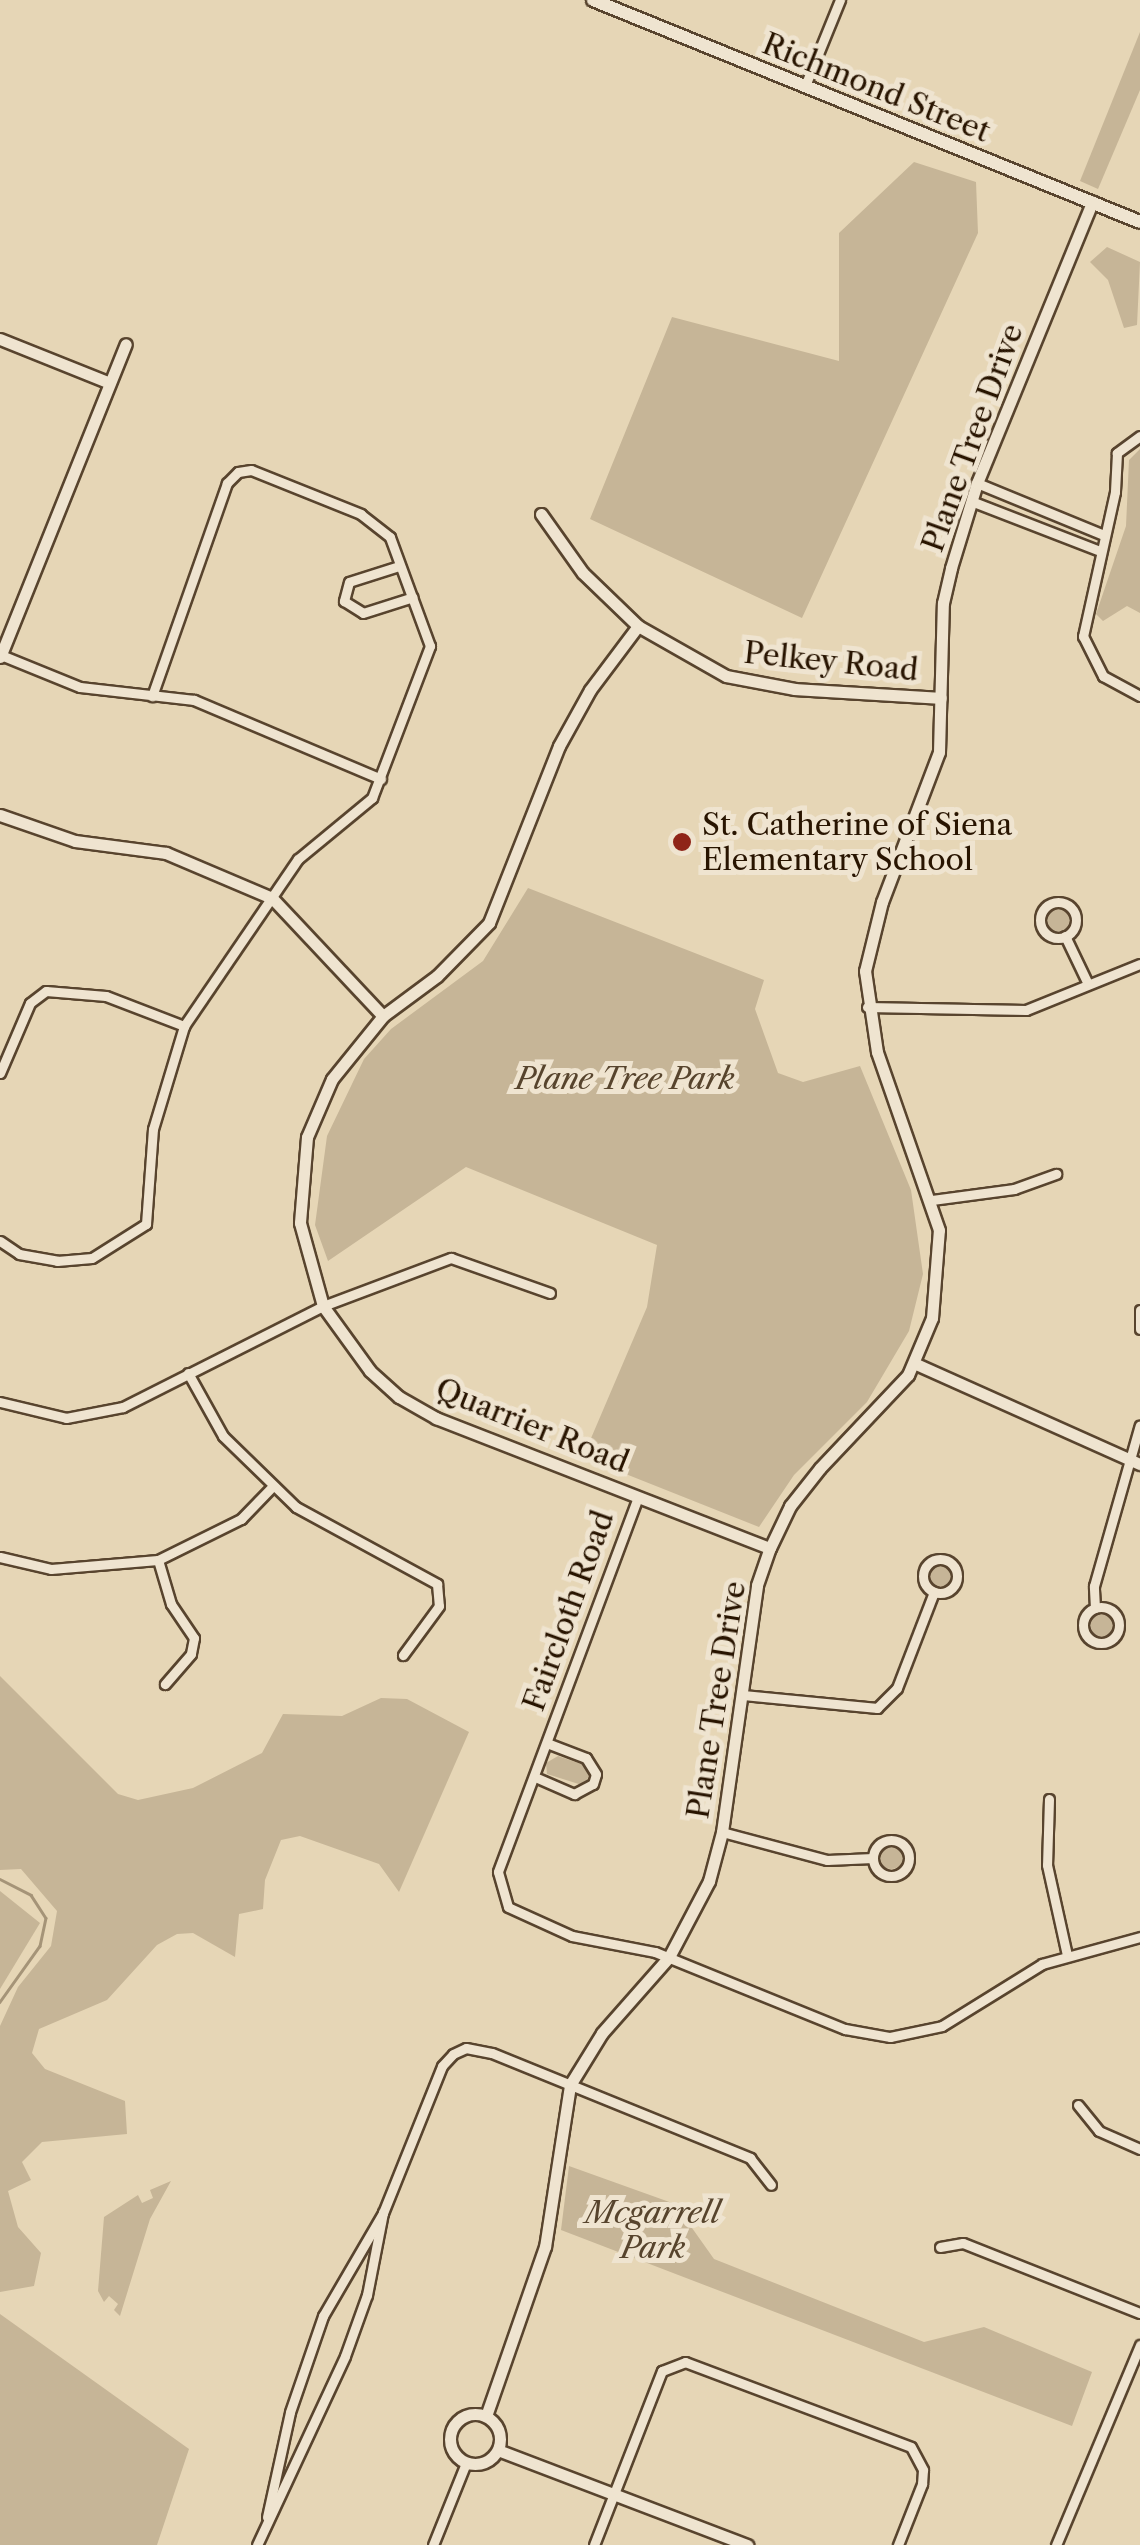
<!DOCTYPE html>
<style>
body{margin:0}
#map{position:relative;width:1140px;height:2545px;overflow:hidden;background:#e6d6b6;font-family:"Libre Caslon Text",serif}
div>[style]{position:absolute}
.green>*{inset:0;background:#c6b597}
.round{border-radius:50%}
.stream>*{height:2.5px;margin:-1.25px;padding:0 1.25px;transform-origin:1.25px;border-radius:1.25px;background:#a59478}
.roads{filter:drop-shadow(2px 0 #58442e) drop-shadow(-2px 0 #58442e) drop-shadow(0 2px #58442e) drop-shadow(0 -2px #58442e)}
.minor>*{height:9px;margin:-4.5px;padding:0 4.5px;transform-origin:4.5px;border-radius:4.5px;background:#efe4d0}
.minor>.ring{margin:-4.5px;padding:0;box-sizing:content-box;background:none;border:9px solid #efe4d0;border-radius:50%}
.tertiary>*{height:11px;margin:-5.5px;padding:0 5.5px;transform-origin:5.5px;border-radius:5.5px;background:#efe4d0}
.tertiary>.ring{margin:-5.5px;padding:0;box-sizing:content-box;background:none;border:11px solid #efe4d0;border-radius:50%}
.secondary>*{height:12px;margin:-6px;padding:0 6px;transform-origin:6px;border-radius:6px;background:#efe4d0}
.dots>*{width:28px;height:28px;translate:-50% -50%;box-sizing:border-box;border:5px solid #efe4d0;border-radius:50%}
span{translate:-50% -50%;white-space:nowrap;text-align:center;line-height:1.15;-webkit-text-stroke:10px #efe4d0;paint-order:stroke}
.street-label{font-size:30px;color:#281400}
.poi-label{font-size:30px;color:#281400}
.left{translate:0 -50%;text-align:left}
.park-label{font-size:30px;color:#57442d;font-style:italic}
</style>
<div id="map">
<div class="green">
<div style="clip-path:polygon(1140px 32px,1140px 90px,1098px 189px,1080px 181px)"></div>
<div style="clip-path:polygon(914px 162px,976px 182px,978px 233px,802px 618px,590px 519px,672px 317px,839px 361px,839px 233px)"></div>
<div style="clip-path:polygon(1107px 247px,1140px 262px,1137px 325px,1124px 328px,1108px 280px,1090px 262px)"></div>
<div style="clip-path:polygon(1140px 449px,1140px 613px,1127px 606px,1103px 621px,1096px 614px,1126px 526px,1129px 460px)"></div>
<div style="clip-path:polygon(528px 888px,764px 980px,755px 1009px,778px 1073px,803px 1082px,860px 1066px,911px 1190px,923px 1274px,909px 1331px,867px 1402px,794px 1475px,759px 1527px,583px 1457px,647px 1307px,657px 1245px,466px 1167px,328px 1261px,315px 1225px,327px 1136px,364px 1059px,391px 1029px,483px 961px)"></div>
<div class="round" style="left:1046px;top:908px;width:24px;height:24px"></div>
<div class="round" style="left:928px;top:1564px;width:24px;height:24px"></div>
<div class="round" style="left:1089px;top:1613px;width:24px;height:24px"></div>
<div style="clip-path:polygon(0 1676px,118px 1794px,138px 1800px,193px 1788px,262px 1753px,283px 1714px,342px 1716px,381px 1698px,407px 1699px,469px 1732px,399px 1892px,379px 1864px,300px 1836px,281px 1840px,265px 1880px,263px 1909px,239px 1914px,235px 1957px,193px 1933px,177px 1934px,157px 1945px,107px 2000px,39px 2029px,32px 2053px,45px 2069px,125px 2101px,127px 2134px,42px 2142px,22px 2162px,31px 2180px,8px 2191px,18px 2227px,41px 2253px,34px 2286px,0 2292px,0 2026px,18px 1987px,51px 1946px,57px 1911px,21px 1869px,0 1870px)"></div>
<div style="clip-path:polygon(558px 1756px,584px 1765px,590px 1772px,585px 1786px,547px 1774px,546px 1763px)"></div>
<div class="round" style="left:879px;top:1845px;width:24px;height:24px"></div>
<div style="clip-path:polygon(0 1891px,40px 1923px,0 1989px)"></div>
<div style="clip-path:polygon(569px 2166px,675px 2204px,714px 2259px,924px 2342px,984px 2327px,1092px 2372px,1072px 2426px,561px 2230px)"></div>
<div style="clip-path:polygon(171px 2181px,150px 2219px,120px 2316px,114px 2310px,118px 2304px,109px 2296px,104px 2302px,98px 2291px,104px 2217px,138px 2195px,142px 2203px,153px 2198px,150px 2190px)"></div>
<div style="clip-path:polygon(0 2314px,189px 2449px,157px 2545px,0 2545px)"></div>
</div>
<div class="stream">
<div style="left:0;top:1879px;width:35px;rotate:27deg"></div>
<div style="left:31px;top:1895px;width:27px;rotate:57deg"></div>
<div style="left:46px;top:1918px;width:29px;rotate:102deg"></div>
<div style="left:40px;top:1946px;width:69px;rotate:125.5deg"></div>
</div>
<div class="roads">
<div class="minor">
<div style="left:805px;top:86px;width:93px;rotate:-67.9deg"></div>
<div style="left:1140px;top:436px;width:29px;rotate:144deg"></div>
<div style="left:1117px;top:453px;width:39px;rotate:93deg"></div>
<div style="left:1115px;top:492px;width:148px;rotate:102.5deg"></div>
<div style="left:1083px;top:636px;width:45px;rotate:63.4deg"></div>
<div style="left:1103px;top:676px;width:42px;rotate:28.4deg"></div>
<div style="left:977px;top:483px;width:137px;rotate:22.3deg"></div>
<div style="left:971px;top:501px;width:138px;rotate:21.2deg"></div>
<div style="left:399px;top:566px;width:52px;rotate:162.3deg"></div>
<div style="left:349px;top:582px;width:20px;rotate:105deg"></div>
<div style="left:344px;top:601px;width:22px;rotate:32deg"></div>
<div style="left:363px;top:613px;width:52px;rotate:-17.7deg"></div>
<div style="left:1px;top:655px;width:85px;rotate:22.1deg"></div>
<div style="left:80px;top:687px;width:115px;rotate:6.5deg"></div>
<div style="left:194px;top:700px;width:203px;rotate:22.9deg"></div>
<div class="ring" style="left:1040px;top:902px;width:27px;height:27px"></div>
<div style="left:1065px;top:936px;width:53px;rotate:64.4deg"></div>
<div style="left:867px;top:1007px;width:159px;rotate:1.1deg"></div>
<div style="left:1026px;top:1010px;width:123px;rotate:-22deg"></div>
<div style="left:0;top:1073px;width:76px;rotate:-66.8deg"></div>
<div style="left:30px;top:1003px;width:20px;rotate:-37deg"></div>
<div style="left:46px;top:991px;width:60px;rotate:4.8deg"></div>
<div style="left:106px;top:996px;width:84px;rotate:21deg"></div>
<div style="left:932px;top:1200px;width:83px;rotate:-7.6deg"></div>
<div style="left:1014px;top:1189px;width:45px;rotate:-19.7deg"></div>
<div style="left:0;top:1241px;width:23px;rotate:34deg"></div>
<div style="left:19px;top:1254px;width:39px;rotate:10deg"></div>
<div style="left:57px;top:1261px;width:35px;rotate:-5deg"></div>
<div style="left:92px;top:1258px;width:64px;rotate:-32.2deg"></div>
<div style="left:146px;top:1224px;width:95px;rotate:-85.8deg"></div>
<div style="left:153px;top:1129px;width:108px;rotate:-73.2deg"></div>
<div style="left:184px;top:1026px;width:202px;rotate:-55.7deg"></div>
<div style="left:298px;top:859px;width:96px;rotate:-39.5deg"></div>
<div style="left:372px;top:798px;width:163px;rotate:-69.1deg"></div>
<div style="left:430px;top:646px;width:116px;rotate:-110.2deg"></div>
<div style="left:390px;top:537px;width:37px;rotate:-142deg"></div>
<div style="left:361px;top:514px;width:118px;rotate:-158.2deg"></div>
<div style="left:251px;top:470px;width:13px;rotate:171deg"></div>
<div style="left:238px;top:472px;width:16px;rotate:135deg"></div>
<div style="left:227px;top:483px;width:226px;rotate:109.4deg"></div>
<div style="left:1140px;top:1310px;width:19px;rotate:90deg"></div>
<div style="left:188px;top:1373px;width:72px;rotate:60.9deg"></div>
<div style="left:223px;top:1436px;width:102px;rotate:44.2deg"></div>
<div style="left:296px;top:1507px;width:161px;rotate:28.6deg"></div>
<div style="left:437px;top:1584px;width:22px;rotate:85deg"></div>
<div style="left:439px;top:1606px;width:61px;rotate:126.3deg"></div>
<div style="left:0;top:1402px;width:68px;rotate:13.6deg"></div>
<div style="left:66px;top:1418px;width:58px;rotate:-10.9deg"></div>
<div style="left:123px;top:1407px;width:224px;rotate:-26.8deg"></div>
<div style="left:323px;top:1306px;width:137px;rotate:-20.6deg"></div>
<div style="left:451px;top:1258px;width:105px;rotate:19.5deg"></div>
<div style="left:638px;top:1497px;width:400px;rotate:110.5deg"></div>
<div style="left:498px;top:1872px;width:36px;rotate:74deg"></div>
<div style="left:508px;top:1907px;width:70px;rotate:24.4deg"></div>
<div style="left:572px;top:1936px;width:85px;rotate:10.9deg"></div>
<div style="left:655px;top:1952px;width:205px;rotate:22.1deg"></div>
<div style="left:845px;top:2029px;width:46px;rotate:10.1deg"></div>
<div style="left:890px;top:2037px;width:53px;rotate:-11.9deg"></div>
<div style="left:942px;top:2026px;width:118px;rotate:-31.8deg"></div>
<div style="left:1042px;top:1964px;width:102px;rotate:-15.4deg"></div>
<div style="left:0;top:1557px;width:52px;rotate:13.2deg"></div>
<div style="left:51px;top:1569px;width:107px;rotate:-4.8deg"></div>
<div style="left:158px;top:1560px;width:93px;rotate:-26.3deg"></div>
<div style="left:241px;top:1519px;width:46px;rotate:-45.9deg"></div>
<div class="ring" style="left:923px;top:1559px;width:25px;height:25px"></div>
<div style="left:158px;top:1560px;width:46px;rotate:73.5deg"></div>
<div style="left:171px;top:1604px;width:41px;rotate:55.9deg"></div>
<div style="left:194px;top:1638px;width:16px;rotate:101deg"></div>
<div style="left:191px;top:1654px;width:40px;rotate:131deg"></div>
<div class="ring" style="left:1083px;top:1607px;width:27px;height:27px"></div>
<div style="left:1095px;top:1608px;width:22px;rotate:-93deg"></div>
<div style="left:1094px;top:1586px;width:167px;rotate:-74.1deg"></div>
<div style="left:743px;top:1695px;width:135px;rotate:5.5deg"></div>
<div style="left:877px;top:1708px;width:28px;rotate:-45deg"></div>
<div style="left:897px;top:1688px;width:103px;rotate:-68.9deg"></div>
<div style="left:535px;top:1777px;width:43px;rotate:23.6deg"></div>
<div style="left:574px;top:1794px;width:21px;rotate:-28deg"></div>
<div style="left:593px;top:1784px;width:10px;rotate:-73deg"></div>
<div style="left:596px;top:1774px;width:19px;rotate:-122deg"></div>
<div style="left:586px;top:1758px;width:42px;rotate:-159deg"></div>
<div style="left:1049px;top:1799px;width:66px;rotate:91.7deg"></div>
<div style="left:1047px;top:1865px;width:92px;rotate:77.5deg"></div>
<div style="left:722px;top:1832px;width:109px;rotate:14.9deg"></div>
<div style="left:827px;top:1860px;width:46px;rotate:-2.5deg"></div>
<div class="ring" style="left:873px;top:1840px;width:27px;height:27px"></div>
<div style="left:1078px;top:2105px;width:33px;rotate:51deg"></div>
<div style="left:1099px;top:2131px;width:45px;rotate:23.7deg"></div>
<div style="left:940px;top:2247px;width:23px;rotate:-10deg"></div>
<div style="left:963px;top:2243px;width:190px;rotate:21.6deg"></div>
<div style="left:267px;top:2517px;width:107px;rotate:-77.6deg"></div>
<div style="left:290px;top:2412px;width:102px;rotate:-71deg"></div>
<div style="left:323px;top:2316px;width:119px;rotate:-59.8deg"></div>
<div style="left:383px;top:2213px;width:158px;rotate:-68.1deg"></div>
<div style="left:442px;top:2066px;width:16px;rotate:-47deg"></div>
<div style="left:453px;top:2054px;width:14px;rotate:-25deg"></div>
<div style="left:466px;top:2048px;width:26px;rotate:11deg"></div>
<div style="left:492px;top:2053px;width:279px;rotate:22.1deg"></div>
<div style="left:750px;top:2158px;width:34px;rotate:52deg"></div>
<div style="left:257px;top:2545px;width:208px;rotate:-65deg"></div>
<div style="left:345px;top:2356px;width:65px;rotate:-70.2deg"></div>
<div style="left:367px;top:2295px;width:84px;rotate:-79deg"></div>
<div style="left:433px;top:2545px;width:88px;rotate:-68.1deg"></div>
<div style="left:594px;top:2545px;width:187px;rotate:-68.7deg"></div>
<div style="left:662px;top:2371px;width:25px;rotate:-21deg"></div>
<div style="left:685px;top:2362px;width:241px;rotate:20.6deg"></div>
<div style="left:911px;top:2447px;width:26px;rotate:62deg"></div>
<div style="left:923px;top:2470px;width:14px;rotate:94deg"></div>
<div style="left:922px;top:2484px;width:66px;rotate:111.5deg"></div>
<div style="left:1056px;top:2545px;width:217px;rotate:-67.2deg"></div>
</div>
<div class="tertiary">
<div style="left:0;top:339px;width:118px;rotate:21.8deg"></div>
<div style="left:541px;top:514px;width:72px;rotate:54.6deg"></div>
<div style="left:583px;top:573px;width:76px;rotate:43.9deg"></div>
<div style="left:638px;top:626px;width:101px;rotate:29.6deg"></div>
<div style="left:726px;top:676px;width:70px;rotate:10.7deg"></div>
<div style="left:795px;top:689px;width:146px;rotate:3.5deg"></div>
<div style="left:638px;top:626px;width:80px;rotate:126.9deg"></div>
<div style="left:590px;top:690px;width:64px;rotate:119deg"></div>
<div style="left:559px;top:746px;width:190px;rotate:111.6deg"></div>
<div style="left:489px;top:923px;width:74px;rotate:134.5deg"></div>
<div style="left:437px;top:976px;width:67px;rotate:143.5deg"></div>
<div style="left:383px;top:1016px;width:81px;rotate:129deg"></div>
<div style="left:332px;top:1079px;width:63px;rotate:113.3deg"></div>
<div style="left:307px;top:1137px;width:86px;rotate:94.7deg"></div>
<div style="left:300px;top:1223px;width:86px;rotate:74.5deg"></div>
<div style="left:323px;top:1306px;width:80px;rotate:54.1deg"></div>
<div style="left:370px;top:1371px;width:39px;rotate:42deg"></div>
<div style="left:399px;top:1397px;width:43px;rotate:29.6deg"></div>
<div style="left:436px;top:1418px;width:358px;rotate:21.3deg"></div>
<div style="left:0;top:657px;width:337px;rotate:-68.1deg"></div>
<div style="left:0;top:815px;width:79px;rotate:19.1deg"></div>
<div style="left:75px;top:841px;width:92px;rotate:7.5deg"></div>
<div style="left:166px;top:853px;width:115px;rotate:23deg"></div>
<div style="left:272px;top:898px;width:162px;rotate:46.8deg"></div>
<div style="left:916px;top:1364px;width:245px;rotate:24.1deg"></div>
<div class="ring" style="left:450px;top:2414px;width:39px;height:39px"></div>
<div style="left:486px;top:2416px;width:179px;rotate:-70.8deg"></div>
<div style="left:545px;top:2247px;width:164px;rotate:-81.2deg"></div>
<div style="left:570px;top:2085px;width:61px;rotate:-58.4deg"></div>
<div style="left:602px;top:2033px;width:101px;rotate:-48.6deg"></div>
<div style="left:669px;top:1957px;width:86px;rotate:-62.2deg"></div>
<div style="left:709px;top:1881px;width:51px;rotate:-75.1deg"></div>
<div style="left:722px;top:1832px;width:249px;rotate:-81.9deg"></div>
<div style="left:757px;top:1585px;width:39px;rotate:-71deg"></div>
<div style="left:770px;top:1548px;width:47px;rotate:-64.5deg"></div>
<div style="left:790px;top:1506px;width:48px;rotate:-51.7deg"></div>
<div style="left:820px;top:1468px;width:128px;rotate:-46.6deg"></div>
<div style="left:908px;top:1375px;width:62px;rotate:-67.2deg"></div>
<div style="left:932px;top:1318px;width:88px;rotate:-85.5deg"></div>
<div style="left:939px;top:1230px;width:188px;rotate:-109.2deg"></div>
<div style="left:877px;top:1052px;width:82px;rotate:-98.4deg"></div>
<div style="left:865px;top:971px;width:71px;rotate:-76.2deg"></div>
<div style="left:882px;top:902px;width:160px;rotate:-69.2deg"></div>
<div style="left:939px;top:752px;width:149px;rotate:-88.5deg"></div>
<div style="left:943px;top:603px;width:36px;rotate:-77deg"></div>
<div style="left:951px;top:568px;width:89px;rotate:-73deg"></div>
<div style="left:977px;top:483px;width:304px;rotate:-67.7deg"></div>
<div style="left:498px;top:2450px;width:267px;rotate:20.9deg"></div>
</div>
<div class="secondary">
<div style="left:593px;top:0;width:590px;rotate:22.09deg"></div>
</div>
</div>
<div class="dots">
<div style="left:682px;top:842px;background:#8f2418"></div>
</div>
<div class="street-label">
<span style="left:876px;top:88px;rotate:22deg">Richmond Street</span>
<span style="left:973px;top:438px;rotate:-70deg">Plane Tree Drive</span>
<span style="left:831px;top:662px;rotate:6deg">Pelkey Road</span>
<span style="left:532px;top:1426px;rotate:22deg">Quarrier Road</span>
<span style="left:569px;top:1611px;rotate:-70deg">Faircloth Road</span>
<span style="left:717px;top:1700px;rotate:-81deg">Plane Tree Drive</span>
</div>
<div class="poi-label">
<span class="left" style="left:702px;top:842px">St. Catherine of Siena<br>Elementary School</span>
</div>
<div class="park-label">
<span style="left:625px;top:1079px">Plane Tree Park</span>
<span style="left:653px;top:2230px">Mcgarrell<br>Park</span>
</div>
</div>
